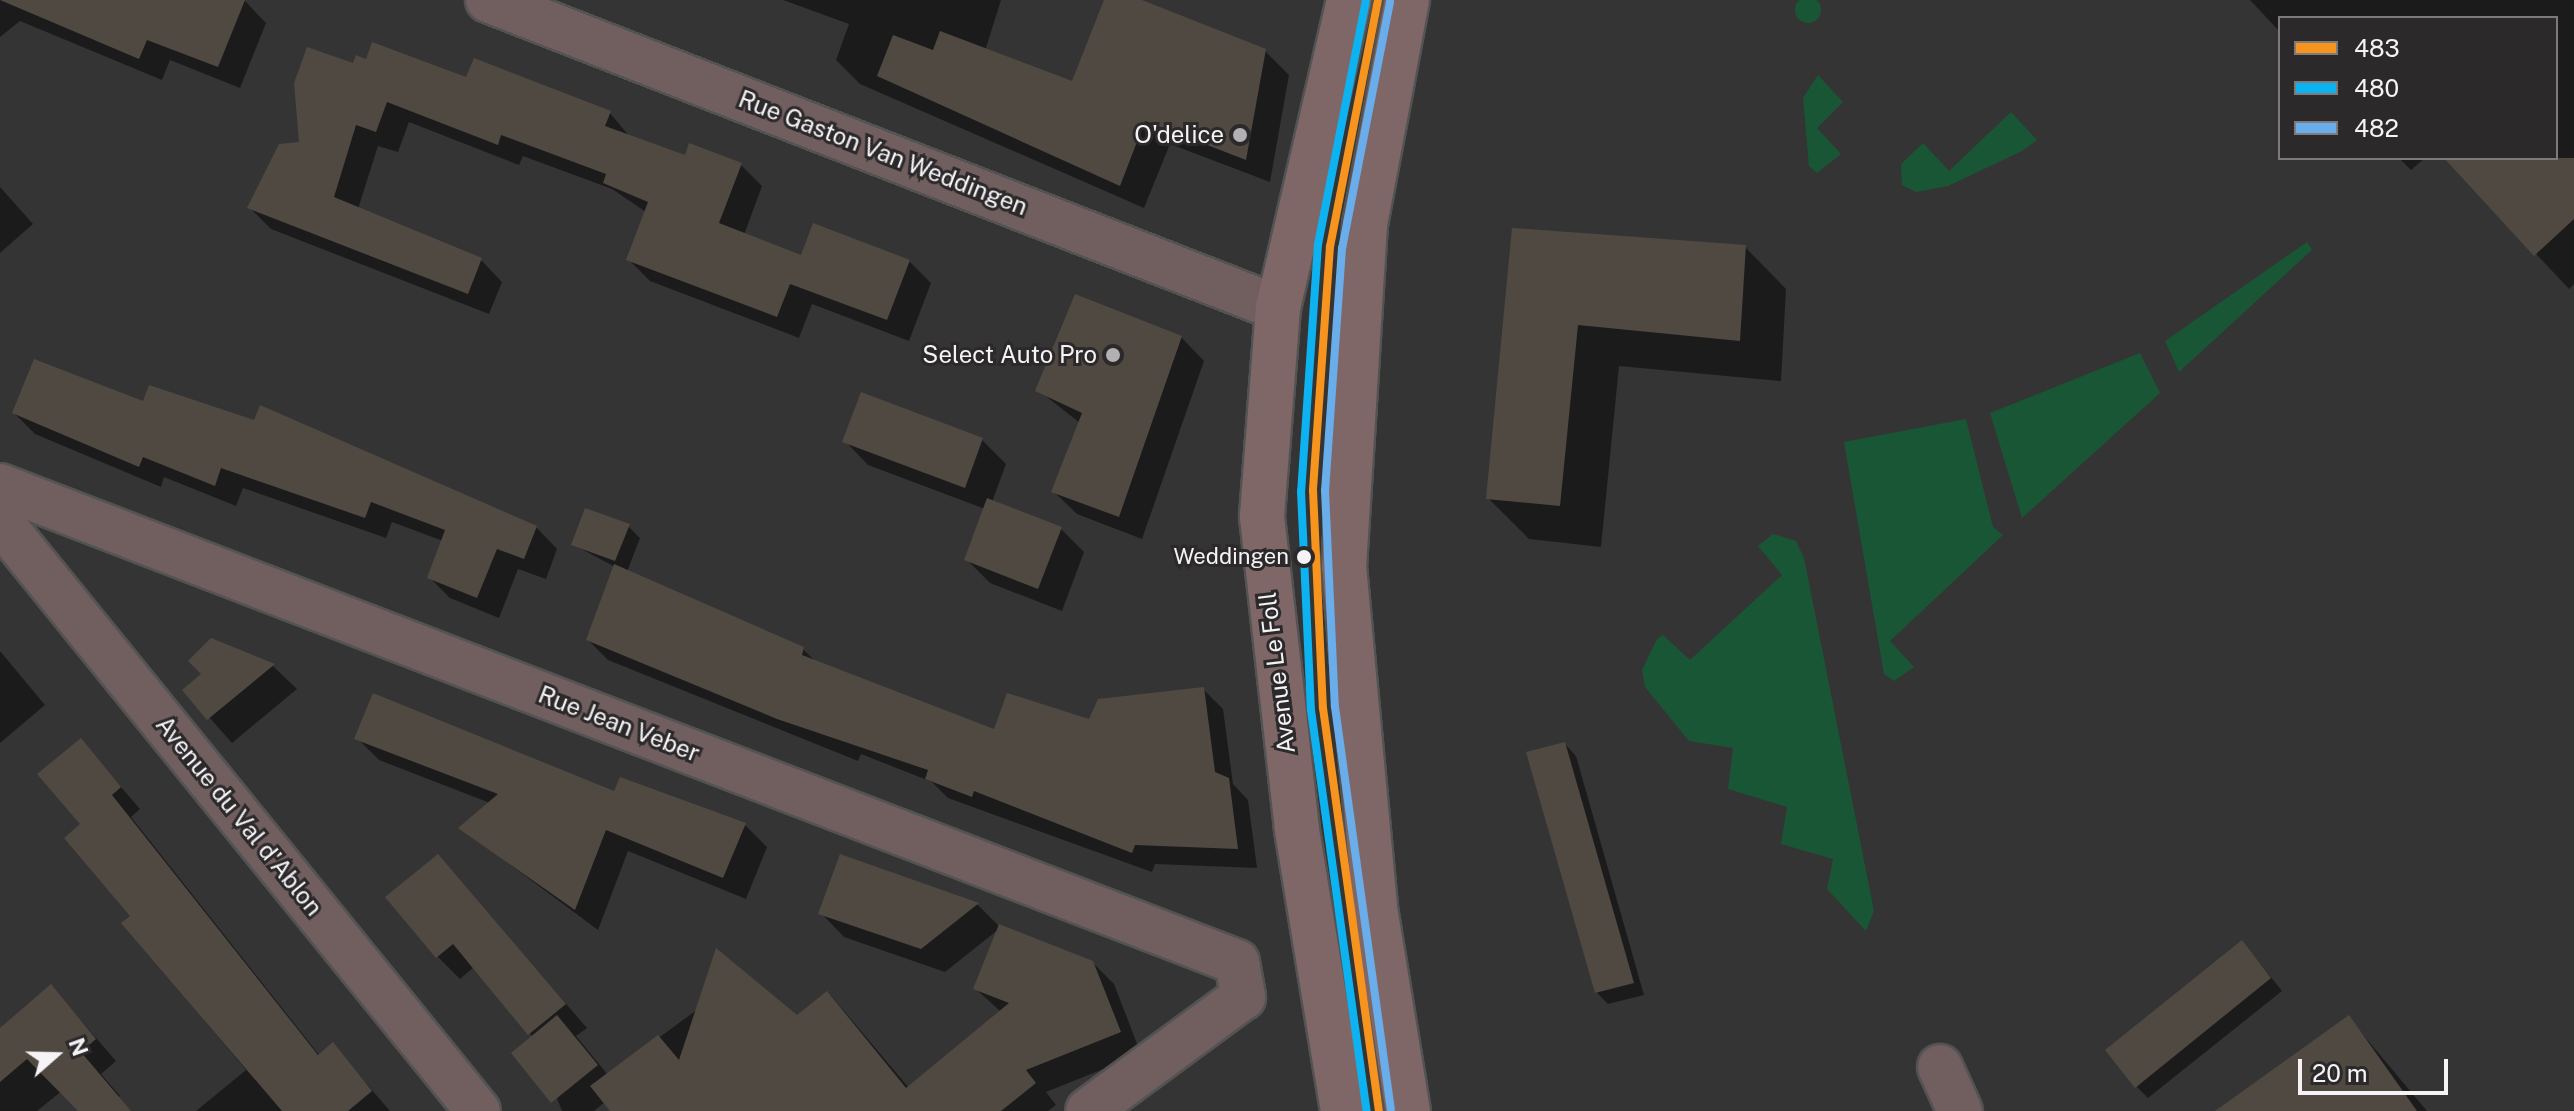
<!DOCTYPE html>
<style>
body{margin:0}
#map{position:relative;width:2574px;height:1111px;overflow:hidden;background:#353435;font-family:"Public Sans",sans-serif}
div>[style]{position:absolute}
.green>*{inset:0;background:#195635}
.round{border-radius:50%}
.shadow>*{inset:0;background:#0007}
.building>*{inset:0;background:#504942}
.roads{filter:drop-shadow(2px 0 #545354) drop-shadow(-2px 0 #545354) drop-shadow(0 2px #545354) drop-shadow(0 -2px #545354)}
.street>*{height:44px;margin:-22px;padding:0 22px;transform-origin:22px;border-radius:22px;background:#715e5f}
.secondary>*{height:44px;margin:-22px;padding:0 22px;transform-origin:22px;border-radius:22px;background:#7f6767}
.bus-1>*{height:8px;margin:-4px;padding:0 4px;transform-origin:4px;border-radius:4px;background:#f7941d}
.bus-2>*{height:8px;margin:-4px;padding:0 4px;transform-origin:4px;border-radius:4px;background:#0db2f0}
.bus-3>*{height:8px;margin:-4px;padding:0 4px;transform-origin:4px;border-radius:4px;background:#69adea}
.dots>*{width:22px;height:22px;translate:-50% -50%;box-sizing:border-box;border:4px solid #2c292b;border-radius:50%}
span{translate:-50% -50%;white-space:nowrap;text-align:center;line-height:1.15;-webkit-text-stroke:6px #2c292b;paint-order:stroke}
.bus-label{font-size:22px;color:#f5f3f5}
.right{translate:-100% -50%;text-align:right}
.poi-label{font-size:24px;color:#f5f3f5}
.street-label{font-size:24px;color:#f5f3f5}
.legend{position:absolute;left:2278px;top:16px;width:280px;height:144px;box-sizing:border-box;background:#2c292b;border:2px solid #7c7a7c;margin:0;padding:10px 14px;list-style:none;font-size:24px;color:#f5f3f5}
.legend li{display:flex;align-items:center;gap:16px;height:40px}
.legend b{width:40px;border:2px solid #7c7a7c}
.north{position:absolute;left:16px;top:1015px;width:80px;height:80px;-webkit-text-stroke:6px #2c292b;paint-order:stroke;rotate:70deg;font-size:22px;font-weight:700;line-height:32px;text-align:center;color:#f5f3f5}
.north::after{content:'';display:block;margin:auto;width:28px;height:36px;background:#f5f3f5;clip-path:polygon(50% 0,100% 100%,50% 72%,0 100%)}
.scale{position:absolute;left:2298px;top:1059px;width:150px;height:36px;box-sizing:border-box;border:4px solid #f5f3f5;border-top:0;padding-left:10px;font-size:24px;line-height:28px;white-space:nowrap;color:#f5f3f5;-webkit-text-stroke:6px #2c292b;paint-order:stroke}
</style>
<div id="map">
<div class="green">
<div class="round" style="left:1795px;top:-3px;width:26px;height:26px"></div>
<div style="clip-path:polygon(1818px 75px,1843px 102px,1817px 128px,1841px 154px,1817px 173px,1809px 166px,1803px 98px)"></div>
<div style="clip-path:polygon(2011px 112px,2037px 140px,2022px 151px,1948px 186px,1916px 192px,1902px 185px,1901px 164px,1923px 143px,1949px 171px)"></div>
<div style="clip-path:polygon(2307px 242px,2312px 250px,2179px 372px,2165px 341px)"></div>
<div style="clip-path:polygon(2140px 353px,2160px 393px,2022px 518px,1990px 413px)"></div>
<div style="clip-path:polygon(1966px 419px,1993px 527px,2003px 535px,1890px 641px,1914px 667px,1894px 681px,1884px 674px,1844px 442px)"></div>
<div style="clip-path:polygon(1773px 534px,1796px 541px,1804px 558px,1874px 911px,1866px 931px,1827px 889px,1833px 859px,1781px 844px,1787px 807px,1728px 789px,1733px 748px,1689px 741px,1645px 687px,1642px 670px,1657px 639px,1663px 635px,1690px 660px,1782px 575px,1758px 546px)"></div>
</div>
<div class="shadow">
<div style="clip-path:polygon(0 0,244px 0,266px 23px,240px 88px,170px 60px,162px 80px,20px 21px,0 37px)"></div>
<div style="clip-path:polygon(783px 0,1001px 0,985px 51px,1073px 84px,1106px 0,1136px 0,1265px 51px,1289px 75px,1270px 182px,1170px 144px,1144px 208px,860px 84px,836px 60px,849px 24px)"></div>
<div style="clip-path:polygon(2250px 0,2574px 0,2574px 284px,2569px 289px,2446px 158px,2556px 158px,2556px 18px,2280px 18px,2280px 32px)"></div>
<div style="clip-path:polygon(355px 66px,467px 80px,610px 113px,630px 137px,686px 158px,741px 165px,762px 186px,744px 235px,802px 257px,909px 261px,931px 283px,909px 341px,812px 304px,799px 338px,650px 281px,628px 259px,646px 212px,612px 189px,523px 156px,519px 165px,409px 122px,398px 152px,378px 146px,358px 209px,481px 260px,502px 282px,489px 314px,271px 229px,250px 208px)"></div>
<div style="clip-path:polygon(2399px 158px,2425px 158px,2411px 170px)"></div>
<div style="clip-path:polygon(0 187px,33px 224px,0 253px)"></div>
<div style="clip-path:polygon(1514px 230px,1745px 247px,1786px 289px,1781px 381px,1619px 366px,1601px 547px,1529px 539px,1488px 498px)"></div>
<div style="clip-path:polygon(1181px 337px,1204px 361px,1142px 539px,1077px 514px,1053px 491px,1080px 423px,1038px 390px)"></div>
<div style="clip-path:polygon(862px 395px,982px 440px,1006px 464px,992px 502px,1061px 529px,1084px 552px,1062px 611px,990px 583px,966px 559px,985px 509px,868px 465px,845px 441px)"></div>
<div style="clip-path:polygon(144px 404px,536px 527px,557px 549px,546px 579px,518px 569px,499px 618px,450px 598px,429px 577px,443px 541px,392px 522px,386px 538px,243px 488px,236px 506px,164px 477px,161px 487px,35px 434px,14px 413px)"></div>
<div style="clip-path:polygon(628px 526px,640px 538px,627px 572px,803px 649px,817px 663px,995px 731px,1090px 722px,1203px 689px,1223px 709px,1233px 784px,1248px 800px,1257px 868px,1155px 864px,1152px 872px,948px 798px,932px 782px,861px 754px,858px 761px,608px 660px,588px 640px,615px 567px,574px 545px)"></div>
<div style="clip-path:polygon(211px 640px,273px 666px,297px 689px,232px 743px,185px 690px,204px 674px)"></div>
<div style="clip-path:polygon(0 651px,45px 705px,0 743px)"></div>
<div style="clip-path:polygon(357px 738px,744px 824px,767px 847px,746px 899px,628px 851px,598px 930px,461px 828px,490px 803px,379px 760px)"></div>
<div style="clip-path:polygon(81px 741px,140px 809px,131px 817px,320px 1056px,333px 1045px,390px 1111px,196px 1111px,246px 1070px,124px 924px,133px 917px,82px 825px)"></div>
<div style="clip-path:polygon(1565px 744px,1576px 756px,1644px 995px,1608px 1004px,1596px 992px)"></div>
<div style="clip-path:polygon(438px 856px,587px 1028px,576px 1036px,608px 1075px,698px 1009px,797px 1018px,828px 992px,909px 1088px,1001px 1012px,976px 989px,999px 929px,945px 972px,844px 937px,821px 913px,841px 857px,978px 905px,999px 926px,1092px 962px,1114px 984px,1141px 1054px,1046px 1092px,1056px 1105px,1048px 1111px,613px 1111px,605px 1102px,594px 1111px,562px 1111px,533px 1037px,474px 967px,460px 979px,437px 956px)"></div>
<div style="clip-path:polygon(2253px 955px,2282px 991px,2148px 1098px,2137px 1087px)"></div>
<div style="clip-path:polygon(51px 986px,116px 1061px,101px 1074px,120px 1096px,102px 1111px,82px 1111px,63px 1090px,37px 1111px,0 1111px,0 1031px)"></div>
<div style="clip-path:polygon(2349px 1018px,2427px 1111px,2219px 1111px)"></div>
</div>
<div class="building">
<div style="clip-path:polygon(0 0,245px 0,218px 67px,147px 40px,139px 59px)"></div>
<div style="clip-path:polygon(1104px 0,1142px 0,1266px 49px,1246px 160px,1145px 121px,1120px 186px,877px 76px,893px 35px,933px 50px,940px 31px,1072px 81px)"></div>
<div style="clip-path:polygon(372px 42px,466px 77px,474px 58px,611px 111px,605px 126px,685px 155px,689px 143px,742px 163px,719px 223px,801px 255px,813px 223px,910px 260px,887px 320px,790px 284px,777px 317px,626px 260px,648px 202px,603px 183px,606px 174px,501px 135px,498px 145px,387px 102px,376px 132px,356px 125px,334px 197px,482px 258px,468px 294px,247px 208px,279px 144px,299px 142px,294px 83px,307px 47px,353px 63px,356px 55px,366px 59px)"></div>
<div style="clip-path:polygon(2444px 158px,2574px 158px,2574px 219px,2534px 256px)"></div>
<div style="clip-path:polygon(1512px 228px,1746px 245px,1740px 341px,1578px 325px,1560px 506px,1486px 499px)"></div>
<div style="clip-path:polygon(1075px 294px,1182px 336px,1119px 517px,1051px 492px,1082px 413px,1035px 391px)"></div>
<div style="clip-path:polygon(34px 359px,143px 401px,149px 385px,254px 420px,260px 405px,537px 526px,524px 559px,497px 549px,477px 598px,427px 578px,445px 530px,371px 502px,365px 518px,221px 468px,215px 486px,143px 457px,139px 467px,12px 413px)"></div>
<div style="clip-path:polygon(861px 392px,983px 438px,965px 488px,842px 442px)"></div>
<div style="clip-path:polygon(987px 498px,1062px 527px,1038px 589px,964px 560px)"></div>
<div style="clip-path:polygon(585px 508px,630px 524px,615px 561px,571px 545px)"></div>
<div style="clip-path:polygon(614px 564px,804px 647px,802px 655px,994px 729px,1007px 693px,1089px 719px,1098px 699px,1204px 687px,1215px 772px,1229px 778px,1238px 849px,1135px 845px,1132px 853px,974px 791px,972px 797px,925px 779px,928px 770px,777px 719px,586px 640px)"></div>
<div style="clip-path:polygon(211px 638px,275px 664px,207px 720px,182px 690px,201px 674px,188px 661px)"></div>
<div style="clip-path:polygon(373px 693px,614px 791px,620px 777px,746px 823px,723px 878px,606px 830px,575px 910px,458px 828px,498px 794px,354px 739px)"></div>
<div style="clip-path:polygon(81px 738px,121px 787px,112px 795px,318px 1055px,333px 1042px,372px 1091px,348px 1111px,282px 1111px,121px 923px,130px 916px,64px 838px,80px 824px,37px 774px)"></div>
<div style="clip-path:polygon(1565px 742px,1634px 983px,1595px 993px,1526px 752px)"></div>
<div style="clip-path:polygon(438px 854px,566px 1004px,528px 1035px,453px 944px,436px 958px,385px 897px)"></div>
<div style="clip-path:polygon(840px 854px,979px 903px,921px 949px,818px 914px)"></div>
<div style="clip-path:polygon(999px 924px,1093px 961px,1121px 1032px,1026px 1070px,1036px 1083px,1001px 1111px,610px 1111px,590px 1086px,658px 1035px,679px 1060px,716px 948px,797px 1015px,827px 991px,906px 1088px,1009px 1003px,973px 989px)"></div>
<div style="clip-path:polygon(2242px 940px,2271px 978px,2135px 1088px,2105px 1050px)"></div>
<div style="clip-path:polygon(51px 984px,96px 1039px,81px 1052px,131px 1111px,78px 1111px,27px 1059px,0 1082px,0 1028px)"></div>
<div style="clip-path:polygon(557px 1015px,598px 1065px,551px 1103px,511px 1053px)"></div>
<div style="clip-path:polygon(2349px 1015px,2417px 1111px,2215px 1111px)"></div>
</div>
<div class="roads">
<div class="street">
<div style="left:488px;top:0;width:848px;rotate:21.3deg"></div>
<div style="left:0;top:486px;width:1325px;rotate:21.05deg"></div>
<div style="left:1237px;top:962px;width:36px;rotate:80deg"></div>
<div style="left:1243px;top:997px;width:192px;rotate:143.7deg"></div>
<div style="left:0;top:521px;width:759px;rotate:50.99deg"></div>
<div style="left:1940px;top:1067px;width:48px;rotate:65.6deg"></div>
</div>
<div class="secondary">
<div style="left:1407px;top:0;width:228px;rotate:100.6deg"></div>
<div style="left:1365px;top:224px;width:343px;rotate:93.5deg"></div>
<div style="left:1344px;top:566px;width:343px;rotate:84.8deg"></div>
<div style="left:1375px;top:908px;width:206px;rotate:80.8deg"></div>
<div style="left:1343px;top:1111px;width:286px;rotate:-99.3deg"></div>
<div style="left:1297px;top:829px;width:315px;rotate:-96.4deg"></div>
<div style="left:1262px;top:516px;width:209px;rotate:-85.6deg"></div>
<div style="left:1278px;top:308px;width:316px;rotate:-77deg"></div>
</div>
</div>
<div class="bus-1">
<div style="left:1378px;top:0;width:251px;rotate:101deg"></div>
<div style="left:1330px;top:246px;width:245px;rotate:94deg"></div>
<div style="left:1313px;top:490px;width:218px;rotate:87.4deg"></div>
<div style="left:1323px;top:708px;width:407px;rotate:82.1deg"></div>
</div>
<div class="bus-2">
<div style="left:1366px;top:0;width:249px;rotate:101.1deg"></div>
<div style="left:1318px;top:244px;width:248px;rotate:93.9deg"></div>
<div style="left:1301px;top:491px;width:219px;rotate:87.4deg"></div>
<div style="left:1311px;top:710px;width:405px;rotate:82.1deg"></div>
</div>
<div class="bus-3">
<div style="left:1390px;top:2px;width:251px;rotate:101deg"></div>
<div style="left:1342px;top:248px;width:243px;rotate:94deg"></div>
<div style="left:1325px;top:490px;width:217px;rotate:87.4deg"></div>
<div style="left:1335px;top:707px;width:406px;rotate:82.1deg"></div>
</div>
<div class="dots">
<div style="left:1240px;top:135px;background:#b2b0b2"></div>
<div style="left:1113px;top:355px;background:#b2b0b2"></div>
<div style="left:1304px;top:557px;background:#f5f3f5"></div>
</div>
<div class="bus-label">
<span class="right" style="left:1289px;top:557px">Weddingen</span>
</div>
<div class="poi-label">
<span class="right" style="left:1224px;top:135px">O'delice</span>
<span class="right" style="left:1097px;top:355px">Select Auto Pro</span>
</div>
<div class="street-label">
<span style="left:883px;top:153px;rotate:21deg">Rue Gaston Van Weddingen</span>
<span style="left:1277px;top:673px;rotate:-97deg">Avenue Le Foll</span>
<span style="left:619px;top:724px;rotate:21deg">Rue Jean Veber</span>
<span style="left:239px;top:816px;rotate:51deg">Avenue du Val d'Ablon</span>
</div>
<ul class="legend">
<li><b style="height:10px;background:#f7941d"></b>483</li>
<li><b style="height:10px;background:#0db2f0"></b>480</li>
<li><b style="height:10px;background:#69adea"></b>482</li>
</ul>
<div class="north">N</div>
<div class="scale">20 m</div>
</div>
